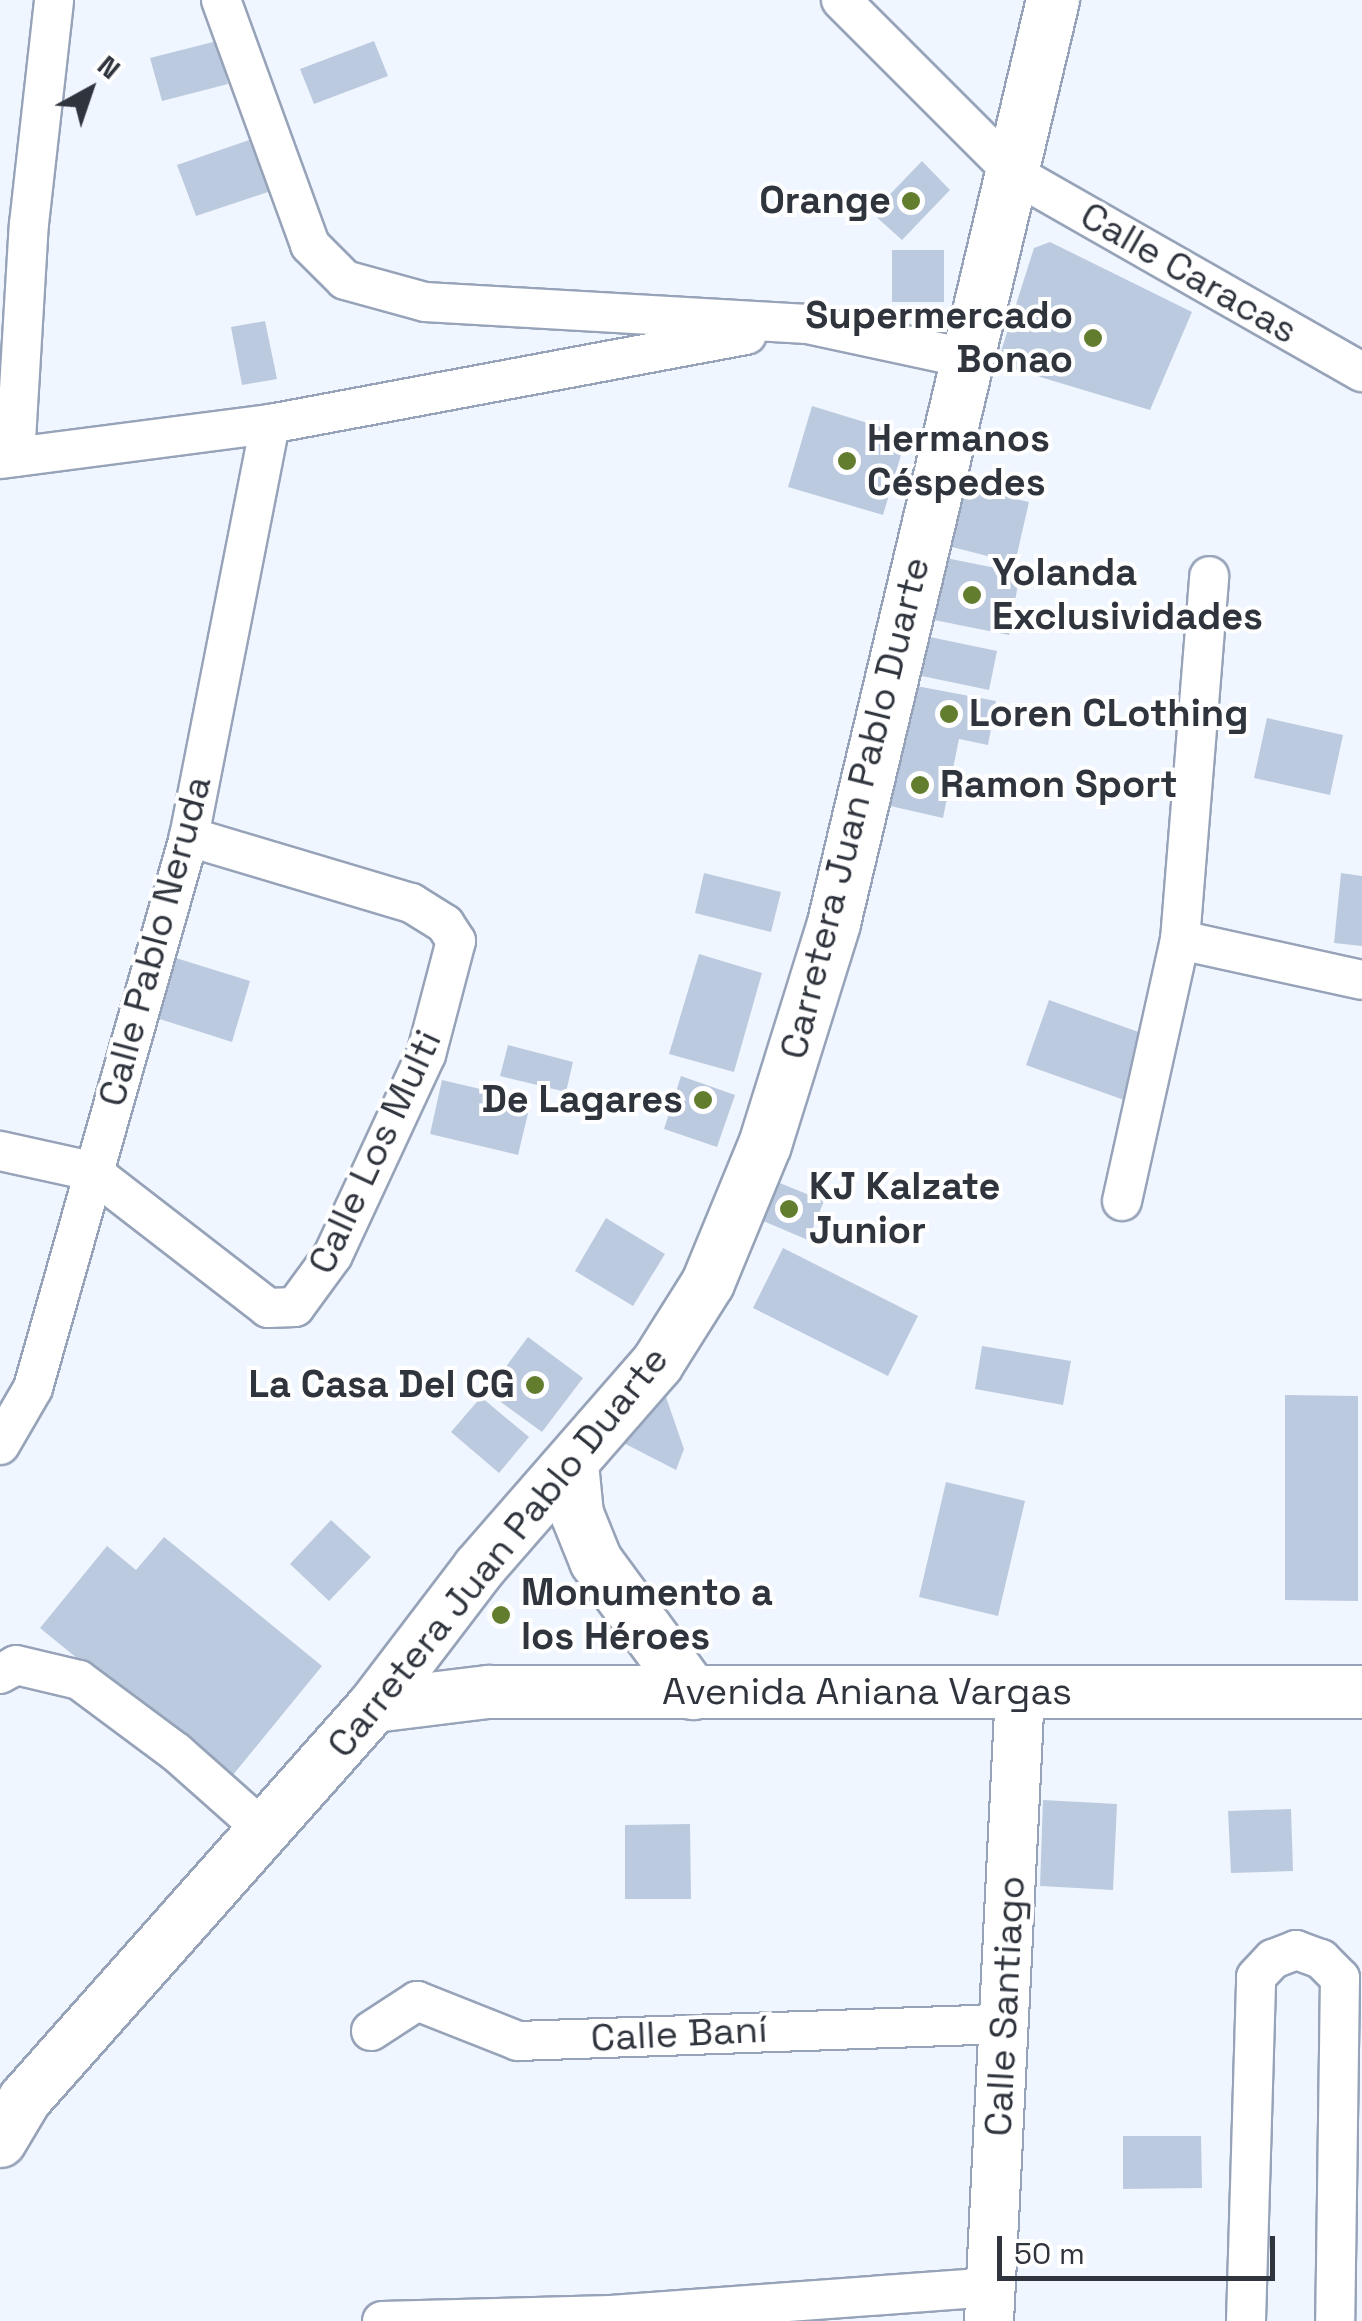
<!DOCTYPE html>
<meta charset="utf-8">
<style>
body{margin:0}
#map{position:relative;width:1362px;height:2321px;overflow:hidden;background:#f0f6ff;font-family:"Space Grotesk",sans-serif}
div>[style]{position:absolute}
.building>*{inset:0;background:#bccadf}
.roads{filter:drop-shadow(2px 0 #96a3b8) drop-shadow(-2px 0 #96a3b8) drop-shadow(0 2px #96a3b8) drop-shadow(0 -2px #96a3b8)}
.minor>*{height:38px;margin:-19px;padding:0 19px;transform-origin:19px;border-radius:19px;background:#fff}
.tertiary>*{height:48px;margin:-24px;padding:0 24px;transform-origin:24px;border-radius:24px;background:#fff}
.secondary>*{height:52px;margin:-26px;padding:0 26px;transform-origin:26px;border-radius:26px;background:#fff}
.dots>*{width:28px;height:28px;translate:-50% -50%;box-sizing:border-box;border:5px solid #fff;border-radius:50%}
span{translate:-50% -50%;white-space:nowrap;text-align:center;line-height:1.15;-webkit-text-stroke:8px #fff;paint-order:stroke}
.poi-label{font-size:38px;color:#2f343d;font-weight:700}
.right{translate:-100% -50%;text-align:right}
.left{translate:0 -50%;text-align:left}
.street-label{font-size:38px;color:#2f343d}
.north{position:absolute;left:40px;top:40px;width:100px;height:100px;-webkit-text-stroke:8px #fff;paint-order:stroke;rotate:40deg;font-size:28px;font-weight:700;line-height:40px;text-align:center;color:#2f343d}
.north::after{content:'';display:block;margin:auto;width:35px;height:45px;background:#2f343d;clip-path:polygon(50% 0,100% 100%,50% 72%,0 100%)}
.scale{position:absolute;left:997px;top:2236px;width:278px;height:45px;box-sizing:border-box;border:5px solid #2f343d;border-top:0;padding-left:12px;font-size:30px;line-height:35px;white-space:nowrap;color:#2f343d;-webkit-text-stroke:8px #fff;paint-order:stroke}
</style>
<div id="map">
<div class="building">
<div style="clip-path:polygon(217px 41px,228px 84px,162px 101px,150px 58px)"></div>
<div style="clip-path:polygon(374px 41px,388px 76px,314px 104px,300px 69px)"></div>
<div style="clip-path:polygon(252px 139px,271px 191px,196px 216px,177px 165px)"></div>
<div style="clip-path:polygon(922px 161px,950px 190px,902px 240px,872px 213px)"></div>
<div style="clip-path:polygon(1050px 242px,1192px 312px,1150px 410px,997px 364px,1034px 248px)"></div>
<div style="clip-path:polygon(892px 250px,944px 250px,944px 302px,892px 302px)"></div>
<div style="clip-path:polygon(265px 321px,277px 379px,242px 385px,231px 327px)"></div>
<div style="clip-path:polygon(812px 406px,907px 435px,883px 515px,788px 487px)"></div>
<div style="clip-path:polygon(958px 485px,1029px 502px,1015px 563px,944px 545px)"></div>
<div style="clip-path:polygon(936px 556px,1020px 573px,1009px 635px,924px 618px)"></div>
<div style="clip-path:polygon(925px 636px,997px 651px,989px 690px,917px 675px)"></div>
<div style="clip-path:polygon(911px 685px,996px 701px,988px 745px,959px 739px,943px 818px,886px 805px)"></div>
<div style="clip-path:polygon(1267px 718px,1343px 735px,1330px 795px,1254px 778px)"></div>
<div style="clip-path:polygon(704px 873px,781px 892px,771px 932px,695px 913px)"></div>
<div style="clip-path:polygon(1341px 873px,1362px 876px,1362px 946px,1334px 943px)"></div>
<div style="clip-path:polygon(163px 954px,250px 981px,232px 1042px,144px 1014px)"></div>
<div style="clip-path:polygon(699px 954px,762px 973px,734px 1072px,669px 1054px)"></div>
<div style="clip-path:polygon(1049px 1000px,1147px 1035px,1124px 1100px,1026px 1065px)"></div>
<div style="clip-path:polygon(508px 1045px,573px 1062px,566px 1092px,500px 1076px)"></div>
<div style="clip-path:polygon(681px 1076px,735px 1095px,717px 1147px,664px 1129px)"></div>
<div style="clip-path:polygon(442px 1080px,531px 1101px,518px 1155px,430px 1134px)"></div>
<div style="clip-path:polygon(770px 1179px,824px 1201px,808px 1240px,754px 1217px)"></div>
<div style="clip-path:polygon(606px 1218px,665px 1254px,633px 1306px,575px 1271px)"></div>
<div style="clip-path:polygon(783px 1248px,918px 1316px,888px 1376px,753px 1308px)"></div>
<div style="clip-path:polygon(528px 1337px,583px 1378px,542px 1432px,487px 1392px)"></div>
<div style="clip-path:polygon(982px 1346px,1071px 1361px,1063px 1405px,975px 1389px)"></div>
<div style="clip-path:polygon(659px 1377px,684px 1449px,676px 1470px,610px 1436px)"></div>
<div style="clip-path:polygon(1285px 1395px,1358px 1396px,1358px 1601px,1285px 1600px)"></div>
<div style="clip-path:polygon(481px 1397px,529px 1437px,499px 1473px,451px 1432px)"></div>
<div style="clip-path:polygon(946px 1482px,1025px 1501px,998px 1616px,919px 1597px)"></div>
<div style="clip-path:polygon(331px 1520px,371px 1557px,329px 1601px,290px 1564px)"></div>
<div style="clip-path:polygon(164px 1537px,322px 1666px,228px 1781px,40px 1628px,107px 1546px,136px 1570px)"></div>
<div style="clip-path:polygon(1043px 1800px,1117px 1804px,1113px 1890px,1040px 1886px)"></div>
<div style="clip-path:polygon(1291px 1809px,1293px 1871px,1231px 1873px,1228px 1811px)"></div>
<div style="clip-path:polygon(690px 1824px,691px 1899px,625px 1899px,625px 1825px)"></div>
<div style="clip-path:polygon(1123px 2136px,1201px 2136px,1202px 2188px,1123px 2189px)"></div>
</div>
<div class="roads">
<div class="minor">
<div style="left:221px;top:0;width:261px;rotate:70deg"></div>
<div style="left:310px;top:245px;width:49px;rotate:45deg"></div>
<div style="left:345px;top:280px;width:83px;rotate:15.4deg"></div>
<div style="left:425px;top:302px;width:383px;rotate:3.3deg"></div>
<div style="left:807px;top:324px;width:163px;rotate:12.1deg"></div>
<div style="left:841px;top:0;width:247px;rotate:45deg"></div>
<div style="left:1016px;top:175px;width:398px;rotate:29.7deg"></div>
<div style="left:15px;top:457px;width:233px;rotate:-86.6deg"></div>
<div style="left:29px;top:224px;width:225px;rotate:-83.6deg"></div>
<div style="left:0;top:459px;width:272px;rotate:-7.4deg"></div>
<div style="left:270px;top:424px;width:485px;rotate:-10.6deg"></div>
<div style="left:1180px;top:940px;width:186px;rotate:12.4deg"></div>
<div style="left:0;top:1151px;width:93px;rotate:12.4deg"></div>
<div style="left:91px;top:1171px;width:224px;rotate:37.7deg"></div>
<div style="left:268px;top:1308px;width:27px;rotate:-2deg"></div>
<div style="left:295px;top:1307px;width:64px;rotate:-53.8deg"></div>
<div style="left:333px;top:1255px;width:221px;rotate:-65.1deg"></div>
<div style="left:426px;top:1055px;width:118px;rotate:-75.3deg"></div>
<div style="left:456px;top:941px;width:20px;rotate:-123deg"></div>
<div style="left:445px;top:924px;width:40px;rotate:-148deg"></div>
<div style="left:411px;top:903px;width:232px;rotate:-163.4deg"></div>
<div style="left:1122px;top:1201px;width:267px;rotate:-77.5deg"></div>
<div style="left:1180px;top:940px;width:365px;rotate:-85.4deg"></div>
<div style="left:0;top:1445px;width:66px;rotate:-59.9deg"></div>
<div style="left:33px;top:1388px;width:573px;rotate:-74.19deg"></div>
<div style="left:189px;top:837px;width:421px;rotate:-78.9deg"></div>
<div style="left:0;top:1674px;width:18px;rotate:-29deg"></div>
<div style="left:16px;top:1665px;width:65px;rotate:13.4deg"></div>
<div style="left:79px;top:1680px;width:121px;rotate:36.6deg"></div>
<div style="left:176px;top:1752px;width:119px;rotate:41.6deg"></div>
<div style="left:371px;top:2031px;width:55px;rotate:-33.1deg"></div>
<div style="left:417px;top:2001px;width:109px;rotate:21.6deg"></div>
<div style="left:518px;top:2041px;width:486px;rotate:-2deg"></div>
<div style="left:382px;top:2321px;width:229px;rotate:-1.5deg"></div>
<div style="left:611px;top:2315px;width:381px;rotate:-4.2deg"></div>
<div style="left:1246px;top:2321px;width:344px;rotate:-88.3deg"></div>
<div style="left:1256px;top:1977px;width:25px;rotate:-47deg"></div>
<div style="left:1273px;top:1959px;width:25px;rotate:-21deg"></div>
<div style="left:1296px;top:1950px;width:27px;rotate:20deg"></div>
<div style="left:1321px;top:1959px;width:27px;rotate:45deg"></div>
<div style="left:1340px;top:1978px;width:343px;rotate:90.8deg"></div>
</div>
<div class="tertiary">
<div style="left:989px;top:2321px;width:630px;rotate:-87.18deg"></div>
</div>
<div class="secondary">
<div style="left:572px;top:1464px;width:50px;rotate:84.3deg"></div>
<div style="left:577px;top:1514px;width:51px;rotate:68deg"></div>
<div style="left:596px;top:1561px;width:164px;rotate:53.7deg"></div>
<div style="left:374px;top:1706px;width:115px;rotate:-7deg"></div>
<div style="left:488px;top:1692px;width:874px"></div>
<div style="left:0;top:2141px;width:49px;rotate:-59.2deg"></div>
<div style="left:25px;top:2099px;width:526px;rotate:-48.39deg"></div>
<div style="left:374px;top:1706px;width:173px;rotate:-52.7deg"></div>
<div style="left:479px;top:1568px;width:271px;rotate:-48.9deg"></div>
<div style="left:657px;top:1364px;width:96px;rotate:-57.8deg"></div>
<div style="left:708px;top:1283px;width:149px;rotate:-67.6deg"></div>
<div style="left:765px;top:1145px;width:232px;rotate:-72.7deg"></div>
<div style="left:834px;top:923px;width:949px;rotate:-76.65deg"></div>
</div>
</div>
<div class="dots">
<div style="left:911px;top:201px;background:#637d2f"></div>
<div style="left:1093px;top:338px;background:#637d2f"></div>
<div style="left:847px;top:461px;background:#637d2f"></div>
<div style="left:972px;top:595px;background:#637d2f"></div>
<div style="left:949px;top:714px;background:#637d2f"></div>
<div style="left:920px;top:785px;background:#637d2f"></div>
<div style="left:703px;top:1100px;background:#637d2f"></div>
<div style="left:789px;top:1209px;background:#637d2f"></div>
<div style="left:535px;top:1385px;background:#637d2f"></div>
<div style="left:501px;top:1615px;background:#637d2f"></div>
</div>
<div class="poi-label">
<span class="right" style="left:891px;top:201px">Orange</span>
<span class="right" style="left:1073px;top:338px">Supermercado<br>Bonao</span>
<span class="left" style="left:867px;top:461px">Hermanos<br>Céspedes</span>
<span class="left" style="left:992px;top:595px">Yolanda<br>Exclusividades</span>
<span class="left" style="left:969px;top:714px">Loren CLothing</span>
<span class="left" style="left:940px;top:785px">Ramon Sport</span>
<span class="right" style="left:683px;top:1100px">De Lagares</span>
<span class="left" style="left:809px;top:1209px">KJ Kalzate<br>Junior</span>
<span class="right" style="left:515px;top:1385px">La Casa Del CG</span>
<span class="left" style="left:521px;top:1615px">Monumento a<br>los Héroes</span>
</div>
<div class="street-label">
<span style="left:1189px;top:273px;rotate:30deg">Calle Caracas</span>
<span style="left:855px;top:808px;rotate:-76deg">Carretera Juan Pablo Duarte</span>
<span style="left:155px;top:941px;rotate:-75deg">Calle Pablo Neruda</span>
<span style="left:375px;top:1152px;rotate:-65deg">Calle Los Multi</span>
<span style="left:498px;top:1552px;rotate:-51deg">Carretera Juan Pablo Duarte</span>
<span style="left:867px;top:1692px">Avenida Aniana Vargas</span>
<span style="left:1005px;top:2006px;rotate:-87deg">Calle Santiago</span>
<span style="left:679px;top:2034px;rotate:-3deg">Calle Baní</span>
</div>
<div class="north">N</div>
<div class="scale">50 m</div>
</div>
